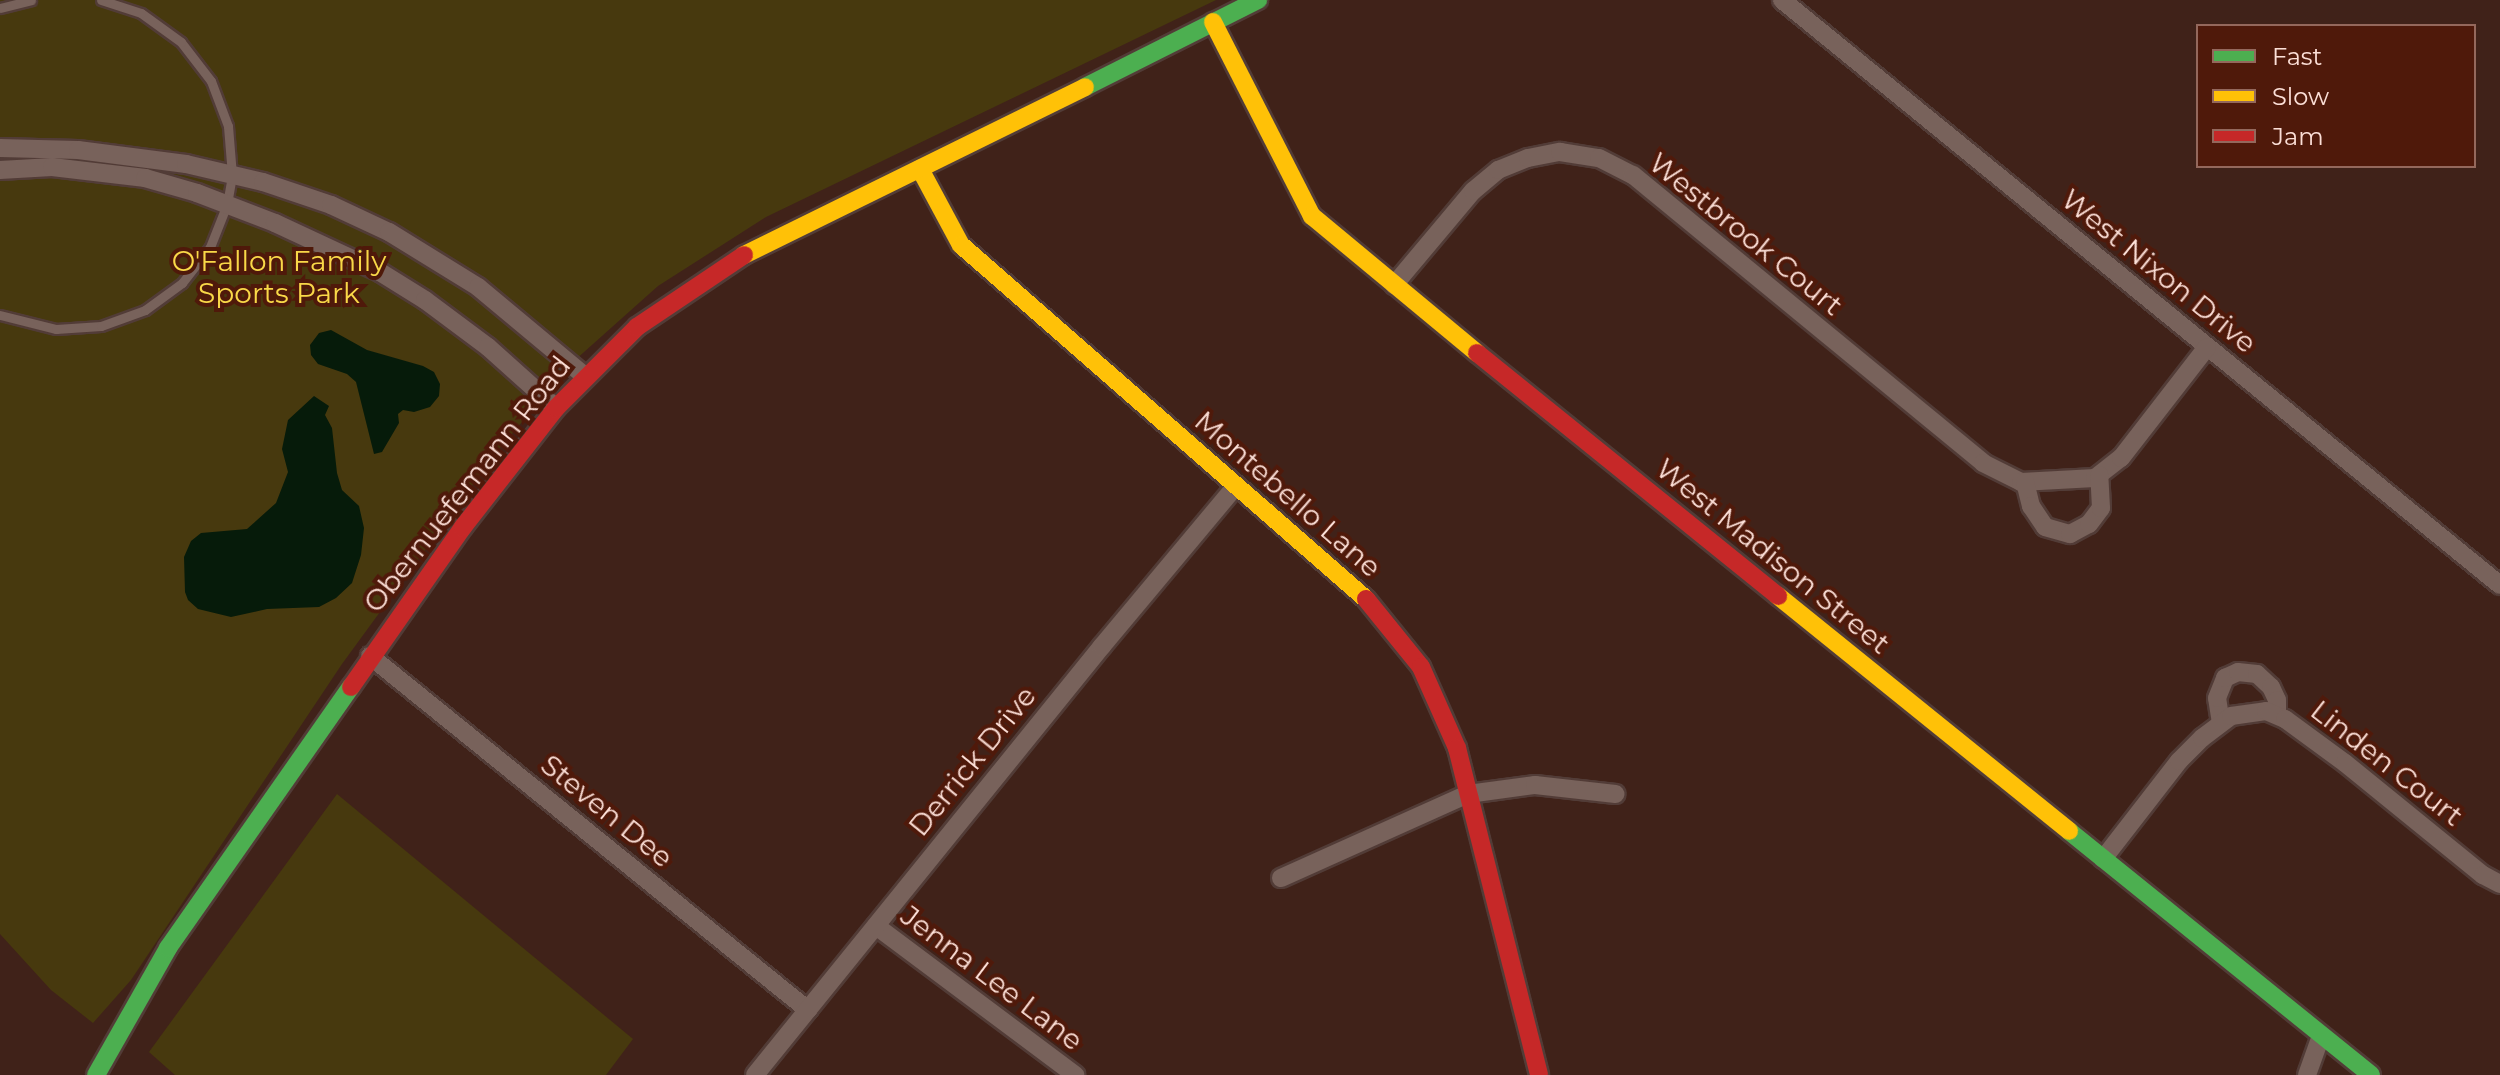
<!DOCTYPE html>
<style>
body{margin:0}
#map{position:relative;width:2500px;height:1075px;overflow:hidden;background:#402219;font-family:Montserrat,sans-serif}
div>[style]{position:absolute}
.green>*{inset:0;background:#47390e}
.water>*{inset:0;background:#061b0a}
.roads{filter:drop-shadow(2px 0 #523c37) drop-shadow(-2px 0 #523c37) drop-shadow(0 2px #523c37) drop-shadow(0 -2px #523c37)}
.lane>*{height:9px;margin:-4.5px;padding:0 4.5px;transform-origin:4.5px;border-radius:4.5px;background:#78625b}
.street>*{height:18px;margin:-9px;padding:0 9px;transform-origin:9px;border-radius:9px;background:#78625b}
.fast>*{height:18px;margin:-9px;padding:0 9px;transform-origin:9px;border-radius:9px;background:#4caf50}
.slow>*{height:18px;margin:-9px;padding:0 9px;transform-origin:9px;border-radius:9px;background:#ffc107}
.jam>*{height:18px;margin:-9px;padding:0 9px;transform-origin:9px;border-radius:9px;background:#c62828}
span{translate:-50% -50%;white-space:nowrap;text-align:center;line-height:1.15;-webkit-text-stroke:8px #4f190a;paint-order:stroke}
.street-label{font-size:28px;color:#fcdfd7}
.park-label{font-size:28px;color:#f9d848}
.legend{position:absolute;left:2196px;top:24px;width:280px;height:144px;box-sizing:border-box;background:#4f190a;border:2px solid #94685c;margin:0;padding:10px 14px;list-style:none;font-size:24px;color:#fcdfd7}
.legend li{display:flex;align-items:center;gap:16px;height:40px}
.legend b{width:40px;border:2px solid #94685c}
</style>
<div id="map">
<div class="green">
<div style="clip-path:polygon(0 0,1216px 0,766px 217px,658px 286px,574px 361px,499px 449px,342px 664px,131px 980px,93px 1023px,51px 990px,0 934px)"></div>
<div style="clip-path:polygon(337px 794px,633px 1039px,606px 1075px,175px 1075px,149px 1052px)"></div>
</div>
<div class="water">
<div style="clip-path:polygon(331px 330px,367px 350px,423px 366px,434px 372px,440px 384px,439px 396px,430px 407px,414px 412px,403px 410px,398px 414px,399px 423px,382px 452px,374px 454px,356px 382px,347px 374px,318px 364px,311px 355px,310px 345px,319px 333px)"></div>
<div style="clip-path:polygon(314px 396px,329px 406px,325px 415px,332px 428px,337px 473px,342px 490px,359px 506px,364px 528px,361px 555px,352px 583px,336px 598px,319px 607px,267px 609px,231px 617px,198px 609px,188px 600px,185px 592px,184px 557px,191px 541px,201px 533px,247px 529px,276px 503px,288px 472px,282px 449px,288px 420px)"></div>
</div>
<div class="roads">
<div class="lane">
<div style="left:0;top:8px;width:32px;rotate:-14deg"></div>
<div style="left:0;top:315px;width:58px;rotate:14deg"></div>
<div style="left:56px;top:329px;width:45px;rotate:-3.8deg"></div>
<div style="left:101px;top:326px;width:47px;rotate:-20deg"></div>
<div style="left:145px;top:310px;width:46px;rotate:-36.1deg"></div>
<div style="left:182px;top:283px;width:46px;rotate:-52.1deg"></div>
<div style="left:210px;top:247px;width:46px;rotate:-68.4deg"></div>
<div style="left:227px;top:204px;width:29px;rotate:-80deg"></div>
<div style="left:232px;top:175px;width:49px;rotate:-94.7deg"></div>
<div style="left:228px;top:126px;width:48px;rotate:-110.7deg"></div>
<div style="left:211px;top:81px;width:49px;rotate:-127.6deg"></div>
<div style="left:181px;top:42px;width:49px;rotate:-144.1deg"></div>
<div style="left:141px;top:13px;width:42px;rotate:-162deg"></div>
</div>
<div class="street">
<div style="left:1782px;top:0;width:926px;rotate:39.17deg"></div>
<div style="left:0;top:148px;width:78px;rotate:1.5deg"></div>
<div style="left:78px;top:150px;width:109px;rotate:7.4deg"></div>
<div style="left:186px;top:164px;width:79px;rotate:13.2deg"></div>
<div style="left:263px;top:182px;width:72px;rotate:18.7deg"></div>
<div style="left:331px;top:205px;width:64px;rotate:25deg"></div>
<div style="left:389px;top:232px;width:105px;rotate:31.7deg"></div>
<div style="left:478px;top:287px;width:139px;rotate:39.8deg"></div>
<div style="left:0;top:170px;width:52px;rotate:-3.3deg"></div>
<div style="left:52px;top:167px;width:94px;rotate:6.7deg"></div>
<div style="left:145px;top:178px;width:54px;rotate:16.1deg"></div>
<div style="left:197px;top:193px;width:84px;rotate:21deg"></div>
<div style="left:275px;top:223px;width:116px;rotate:25deg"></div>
<div style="left:380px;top:272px;width:53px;rotate:31.9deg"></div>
<div style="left:425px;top:300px;width:79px;rotate:36.7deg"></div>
<div style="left:488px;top:347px;width:91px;rotate:41.9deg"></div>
<div style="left:1394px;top:285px;width:123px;rotate:-50deg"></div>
<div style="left:1473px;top:191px;width:33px;rotate:-40deg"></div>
<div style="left:1498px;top:170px;width:32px;rotate:-22deg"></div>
<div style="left:1528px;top:158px;width:33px;rotate:-11deg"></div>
<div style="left:1560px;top:152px;width:39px;rotate:9deg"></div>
<div style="left:1599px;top:158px;width:38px;rotate:27deg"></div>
<div style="left:1633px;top:175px;width:453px;rotate:39.4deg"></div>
<div style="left:1983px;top:463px;width:42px;rotate:26.6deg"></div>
<div style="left:2021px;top:482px;width:74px;rotate:-3.1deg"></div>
<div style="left:2095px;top:478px;width:33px;rotate:-38deg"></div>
<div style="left:2121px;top:458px;width:140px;rotate:-52.2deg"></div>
<div style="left:2025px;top:482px;width:25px;rotate:76deg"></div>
<div style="left:2031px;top:506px;width:25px;rotate:56deg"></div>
<div style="left:2045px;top:527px;width:26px;rotate:16deg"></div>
<div style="left:2070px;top:534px;width:21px;rotate:-28deg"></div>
<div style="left:2089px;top:524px;width:20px;rotate:-53deg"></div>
<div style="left:2101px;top:508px;width:33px;rotate:-93deg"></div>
<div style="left:370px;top:656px;width:563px;rotate:38.95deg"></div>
<div style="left:2221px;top:723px;width:25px;rotate:-99deg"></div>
<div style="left:2217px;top:698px;width:22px;rotate:-68deg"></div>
<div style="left:2225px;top:678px;width:14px;rotate:-25deg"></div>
<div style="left:2238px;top:672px;width:19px;rotate:6deg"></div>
<div style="left:2257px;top:674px;width:19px;rotate:43deg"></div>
<div style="left:2271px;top:687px;width:14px;rotate:65deg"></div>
<div style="left:2277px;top:700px;width:15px;rotate:90deg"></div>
<div style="left:2103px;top:859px;width:124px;rotate:-52.2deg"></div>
<div style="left:2179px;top:761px;width:33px;rotate:-45deg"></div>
<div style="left:2202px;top:738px;width:36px;rotate:-37deg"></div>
<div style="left:2231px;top:716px;width:35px;rotate:-8deg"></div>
<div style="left:2266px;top:711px;width:21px;rotate:23deg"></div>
<div style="left:2285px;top:719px;width:74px;rotate:36.3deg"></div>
<div style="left:2345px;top:763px;width:178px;rotate:39.1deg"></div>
<div style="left:2483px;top:875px;width:19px;rotate:28deg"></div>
<div style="left:1281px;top:878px;width:205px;rotate:-24.2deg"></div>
<div style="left:1468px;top:794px;width:68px;rotate:-7.7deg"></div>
<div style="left:1535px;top:785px;width:81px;rotate:6.4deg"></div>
<div style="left:876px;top:926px;width:249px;rotate:36.8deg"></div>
<div style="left:755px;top:1075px;width:552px;rotate:-51.03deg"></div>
<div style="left:1102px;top:646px;width:209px;rotate:-50.1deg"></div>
<div style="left:2307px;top:1075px;width:41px;rotate:-70.3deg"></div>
</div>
<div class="fast">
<div style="left:1085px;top:87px;width:194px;rotate:-26.7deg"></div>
<div style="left:2069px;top:831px;width:388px;rotate:38.9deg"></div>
<div style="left:96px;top:1075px;width:146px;rotate:-60.4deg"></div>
<div style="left:168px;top:948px;width:319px;rotate:-55deg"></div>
</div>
<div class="slow">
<div style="left:1213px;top:22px;width:218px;rotate:63deg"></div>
<div style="left:1312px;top:216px;width:214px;rotate:39.7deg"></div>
<div style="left:920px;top:169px;width:86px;rotate:61.7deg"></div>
<div style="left:961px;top:245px;width:538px;rotate:41.16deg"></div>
<div style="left:744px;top:255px;width:380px;rotate:-26.2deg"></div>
<div style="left:1778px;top:596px;width:374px;rotate:38.9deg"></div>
</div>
<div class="jam">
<div style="left:1477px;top:353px;width:387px;rotate:38.9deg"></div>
<div style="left:1366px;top:599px;width:87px;rotate:51deg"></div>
<div style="left:1421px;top:667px;width:89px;rotate:66deg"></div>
<div style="left:1457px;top:748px;width:337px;rotate:75.9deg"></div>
<div style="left:351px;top:687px;width:195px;rotate:-55deg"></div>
<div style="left:463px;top:527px;width:151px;rotate:-52deg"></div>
<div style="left:556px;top:408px;width:115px;rotate:-45deg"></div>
<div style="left:637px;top:327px;width:129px;rotate:-33.9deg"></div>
</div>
</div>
<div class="street-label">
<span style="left:1746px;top:234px;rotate:39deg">Westbrook Court</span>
<span style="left:2159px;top:271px;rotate:39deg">West Nixon Drive</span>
<span style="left:467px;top:484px;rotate:-52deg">Obernuefemann Road</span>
<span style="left:1288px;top:494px;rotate:41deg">Montebello Lane</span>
<span style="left:1773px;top:556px;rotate:39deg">West Madison Street</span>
<span style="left:972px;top:761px;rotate:-51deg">Derrick Drive</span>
<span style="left:2387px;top:763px;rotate:38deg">Linden Court</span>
<span style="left:607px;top:811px;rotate:39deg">Steven Dee</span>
<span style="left:992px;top:978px;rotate:37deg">Jenna Lee Lane</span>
</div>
<div class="park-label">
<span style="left:279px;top:277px">O'Fallon Family<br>Sports Park</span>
</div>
<ul class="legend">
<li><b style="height:10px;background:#4caf50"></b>Fast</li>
<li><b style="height:10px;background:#ffc107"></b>Slow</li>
<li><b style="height:10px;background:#c62828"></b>Jam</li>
</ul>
</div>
